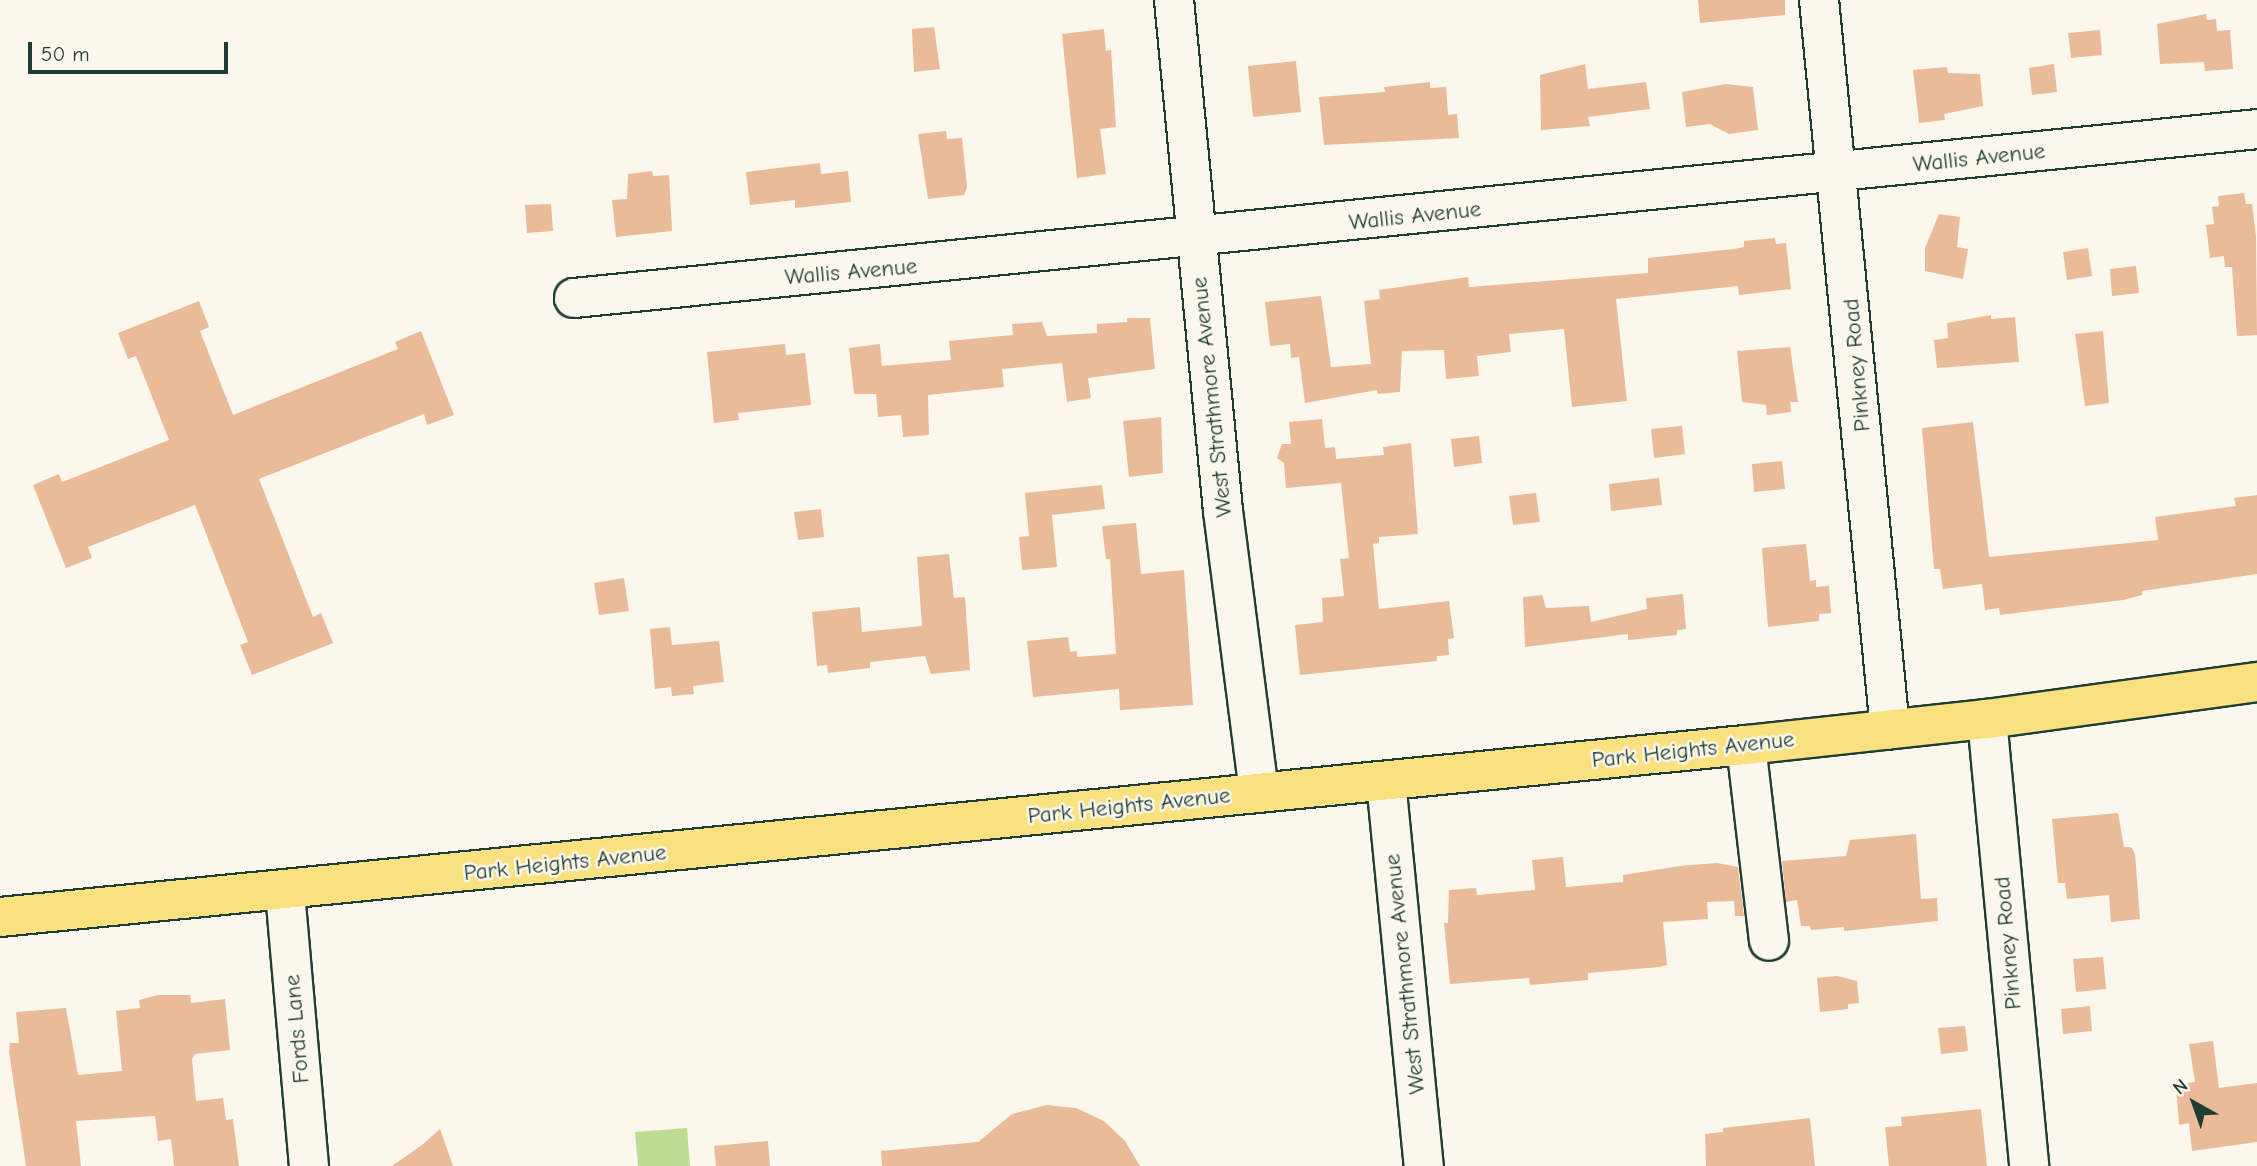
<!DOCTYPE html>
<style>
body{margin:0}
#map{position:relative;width:2257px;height:1166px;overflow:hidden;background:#fbf7ec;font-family:"Comic Neue",sans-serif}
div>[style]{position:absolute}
.green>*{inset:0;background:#bedc94}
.building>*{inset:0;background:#e9bb99}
.roads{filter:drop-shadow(2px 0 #1f3d34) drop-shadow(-2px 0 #1f3d34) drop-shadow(0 2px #1f3d34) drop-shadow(0 -2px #1f3d34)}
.minor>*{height:38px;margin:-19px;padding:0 19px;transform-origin:19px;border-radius:19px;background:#fbf7ec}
.major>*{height:38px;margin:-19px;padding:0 19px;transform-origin:19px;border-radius:19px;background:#fae180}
span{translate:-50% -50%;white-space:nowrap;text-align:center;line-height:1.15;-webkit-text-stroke:5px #fbf7ec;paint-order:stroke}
.street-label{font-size:23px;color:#1f3d34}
.north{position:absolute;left:2159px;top:1068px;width:70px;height:70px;-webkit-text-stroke:5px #fbf7ec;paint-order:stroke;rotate:320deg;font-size:19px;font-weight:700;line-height:28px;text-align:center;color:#1f3d34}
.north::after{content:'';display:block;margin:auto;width:24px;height:32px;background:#1f3d34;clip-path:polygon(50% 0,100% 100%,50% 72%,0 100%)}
.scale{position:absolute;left:28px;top:42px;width:200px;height:32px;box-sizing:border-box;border:4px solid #1f3d34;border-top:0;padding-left:9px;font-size:21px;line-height:24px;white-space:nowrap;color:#1f3d34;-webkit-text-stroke:5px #fbf7ec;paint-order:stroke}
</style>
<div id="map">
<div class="green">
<div style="clip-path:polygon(687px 1128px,690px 1166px,638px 1166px,635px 1132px)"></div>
</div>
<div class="building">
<div style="clip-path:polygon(1698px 0,1785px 0,1785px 15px,1700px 23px)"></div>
<div style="clip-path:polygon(2206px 14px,2207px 20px,2216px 19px,2217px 31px,2230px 30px,2233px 69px,2205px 71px,2204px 62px,2160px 64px,2157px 24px)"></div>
<div style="clip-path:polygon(934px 27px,940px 69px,914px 72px,912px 29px)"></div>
<div style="clip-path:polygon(1104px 29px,1106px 51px,1111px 50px,1116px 127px,1100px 129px,1106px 174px,1077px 178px,1062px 34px)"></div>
<div style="clip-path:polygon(2100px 30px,2102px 55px,2071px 58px,2068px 33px)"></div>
<div style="clip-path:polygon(1296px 61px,1301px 112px,1253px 117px,1248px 66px)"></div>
<div style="clip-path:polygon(1585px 64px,1588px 89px,1646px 82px,1650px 109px,1588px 117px,1590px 126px,1541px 130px,1540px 75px)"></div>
<div style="clip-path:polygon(2054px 64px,2057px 92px,2032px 95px,2029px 68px)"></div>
<div style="clip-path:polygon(1947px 67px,1948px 73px,1980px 74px,1983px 106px,1944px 114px,1945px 120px,1919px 123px,1913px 70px)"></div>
<div style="clip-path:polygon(1430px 82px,1430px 88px,1446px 87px,1448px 115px,1457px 114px,1459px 138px,1324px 145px,1319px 97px,1385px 92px,1384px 87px)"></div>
<div style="clip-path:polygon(1726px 84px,1753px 87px,1758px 130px,1729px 134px,1710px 124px,1686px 127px,1682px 92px)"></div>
<div style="clip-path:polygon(946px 131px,947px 139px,962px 138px,967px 187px,964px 195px,928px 199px,918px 134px)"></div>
<div style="clip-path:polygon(820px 163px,821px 174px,848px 171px,851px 202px,795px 208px,795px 200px,750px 205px,746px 172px)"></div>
<div style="clip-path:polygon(652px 171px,653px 176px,669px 175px,672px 231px,616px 237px,612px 200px,627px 199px,628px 174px)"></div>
<div style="clip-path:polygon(2244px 193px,2246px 204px,2252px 204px,2256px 236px,2257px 335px,2237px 336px,2232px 267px,2225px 267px,2224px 256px,2210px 258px,2206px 225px,2214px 224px,2212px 207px,2219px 206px,2218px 196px)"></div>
<div style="clip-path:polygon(551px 204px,553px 231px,527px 233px,525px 205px)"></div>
<div style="clip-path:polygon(1939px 214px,1960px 217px,1957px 247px,1968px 249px,1963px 279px,1925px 271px,1925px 248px)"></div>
<div style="clip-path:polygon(1775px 238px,1776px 244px,1786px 243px,1791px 289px,1739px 295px,1738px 286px,1616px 299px,1627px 401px,1572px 407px,1564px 329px,1509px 334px,1511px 352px,1477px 356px,1479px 376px,1446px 379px,1444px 350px,1402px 351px,1400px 392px,1378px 394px,1377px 390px,1305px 403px,1299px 357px,1291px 358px,1290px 344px,1270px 346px,1265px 302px,1321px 296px,1331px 367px,1371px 364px,1364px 301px,1380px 299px,1379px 290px,1468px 277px,1469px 287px,1648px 273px,1648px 258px,1734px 249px,1744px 247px,1744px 241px)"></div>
<div style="clip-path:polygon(2088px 248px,2092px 276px,2067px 280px,2063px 252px)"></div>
<div style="clip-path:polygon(2136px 266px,2139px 293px,2112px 296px,2110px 269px)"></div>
<div style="clip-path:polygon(199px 301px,209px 327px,200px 331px,233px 415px,398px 349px,395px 342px,421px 331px,454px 415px,427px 425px,424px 414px,259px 479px,313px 617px,321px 613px,333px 643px,252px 675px,240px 645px,248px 642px,195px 505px,88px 547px,92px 558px,66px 568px,33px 485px,59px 474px,62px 482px,169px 440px,136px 356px,128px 359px,118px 333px)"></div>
<div style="clip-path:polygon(1991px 315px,1991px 319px,2015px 317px,2019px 362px,1937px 368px,1934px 340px,1948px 338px,1947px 323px)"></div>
<div style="clip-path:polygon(1127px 318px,1150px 318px,1155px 369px,1088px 378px,1091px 398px,1067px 402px,1062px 363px,1002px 369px,1004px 387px,928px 395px,929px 435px,903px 437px,901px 415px,878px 417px,876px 394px,854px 394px,849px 348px,880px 344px,882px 366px,951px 360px,949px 341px,1013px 335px,1012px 324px,1042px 322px,1047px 336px,1097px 333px,1097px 324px,1127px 322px)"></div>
<div style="clip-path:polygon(2103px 331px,2109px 403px,2085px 406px,2075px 334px)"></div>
<div style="clip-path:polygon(785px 344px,786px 355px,805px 353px,811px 405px,738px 413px,739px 420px,714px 423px,707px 352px)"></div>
<div style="clip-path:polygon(1790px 347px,1798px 402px,1790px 402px,1791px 412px,1767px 415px,1766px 405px,1742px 402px,1737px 351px)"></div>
<div style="clip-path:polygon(1161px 417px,1163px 473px,1129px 477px,1123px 421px)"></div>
<div style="clip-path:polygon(1322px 419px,1325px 448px,1335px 447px,1336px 459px,1384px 455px,1383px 447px,1411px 443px,1418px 534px,1379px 537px,1379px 543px,1373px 544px,1379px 609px,1449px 601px,1454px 638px,1448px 639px,1449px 655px,1437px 656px,1437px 661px,1300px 675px,1295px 625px,1323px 622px,1322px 598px,1344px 596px,1340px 559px,1349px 558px,1341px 483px,1286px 488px,1284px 463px,1277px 458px,1282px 444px,1291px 444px,1289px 422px)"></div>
<div style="clip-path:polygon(1973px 422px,1989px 557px,2158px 540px,2155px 517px,2236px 506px,2234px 498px,2257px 495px,2257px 574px,2142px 591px,2142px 595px,2123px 600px,2000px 615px,1999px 608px,1985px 610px,1982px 584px,1943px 589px,1940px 569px,1934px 569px,1922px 428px)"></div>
<div style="clip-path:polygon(1682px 426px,1685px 454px,1654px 458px,1651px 429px)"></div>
<div style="clip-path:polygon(1479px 436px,1482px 463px,1454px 467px,1451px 439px)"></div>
<div style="clip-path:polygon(1782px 461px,1785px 489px,1754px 492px,1752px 464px)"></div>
<div style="clip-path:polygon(1659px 478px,1662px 505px,1611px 511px,1609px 484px)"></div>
<div style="clip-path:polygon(1102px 485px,1105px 509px,1052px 515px,1057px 567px,1022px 570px,1019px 537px,1029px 536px,1025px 493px)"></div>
<div style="clip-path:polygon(1536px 493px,1540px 522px,1513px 525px,1509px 496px)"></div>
<div style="clip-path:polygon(821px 509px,824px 537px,798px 540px,794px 512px)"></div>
<div style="clip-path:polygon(1136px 523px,1141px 574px,1184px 570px,1193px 705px,1120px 710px,1119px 689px,1033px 697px,1027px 641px,1068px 637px,1070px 652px,1077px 651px,1077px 657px,1116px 654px,1110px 559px,1106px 559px,1102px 526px)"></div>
<div style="clip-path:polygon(1806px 544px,1810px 581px,1816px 580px,1816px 587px,1829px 586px,1831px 613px,1819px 614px,1819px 621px,1768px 627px,1762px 548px)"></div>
<div style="clip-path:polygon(949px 554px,954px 598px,965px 597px,970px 670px,931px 674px,925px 656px,870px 662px,870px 668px,828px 673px,827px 665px,817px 666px,812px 612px,860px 607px,862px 632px,922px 626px,917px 557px)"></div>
<div style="clip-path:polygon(624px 578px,629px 611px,599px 615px,594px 583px)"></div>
<div style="clip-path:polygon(1683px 594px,1686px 629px,1677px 630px,1677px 635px,1628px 640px,1628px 634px,1525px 647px,1523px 597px,1542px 595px,1546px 608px,1589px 606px,1591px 622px,1647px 609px,1646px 598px)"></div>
<div style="clip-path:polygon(670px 627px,672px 645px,719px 641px,724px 682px,693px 686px,694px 694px,672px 696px,671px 687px,655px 689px,650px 629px)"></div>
<div style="clip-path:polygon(2118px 813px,2124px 847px,2131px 847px,2135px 854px,2140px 919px,2111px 922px,2109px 895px,2067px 899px,2065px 883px,2058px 883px,2052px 819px)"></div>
<div style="clip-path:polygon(1916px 834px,1921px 899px,1937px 898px,1938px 921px,1844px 931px,1844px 927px,1811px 930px,1810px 926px,1801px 926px,1797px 900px,1786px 902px,1782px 861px,1846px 856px,1850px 840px)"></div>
<div style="clip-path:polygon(1563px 857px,1566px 887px,1623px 882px,1623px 875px,1680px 866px,1717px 863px,1738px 867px,1744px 916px,1735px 916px,1734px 901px,1707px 902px,1708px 919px,1663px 922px,1667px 965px,1660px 967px,1588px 973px,1588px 980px,1530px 985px,1529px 978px,1450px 984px,1444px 923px,1448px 923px,1449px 890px,1476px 888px,1477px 895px,1535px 890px,1532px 860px)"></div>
<div style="clip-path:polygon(2103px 957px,2106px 989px,2076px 992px,2073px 959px)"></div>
<div style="clip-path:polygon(1837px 976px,1857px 981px,1859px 1003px,1848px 1004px,1848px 1009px,1820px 1012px,1817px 978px)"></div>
<div style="clip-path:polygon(158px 995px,190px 995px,191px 1003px,225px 999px,230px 1050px,195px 1054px,192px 1059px,196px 1101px,223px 1098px,226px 1120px,233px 1119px,239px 1166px,174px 1166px,171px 1139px,158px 1141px,155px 1116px,76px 1121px,81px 1166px,26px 1166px,9px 1052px,10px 1043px,19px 1043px,16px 1012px,66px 1008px,78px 1075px,122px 1071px,116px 1011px,140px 1008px,139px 1000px)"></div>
<div style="clip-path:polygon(2090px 1006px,2092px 1031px,2063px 1034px,2061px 1009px)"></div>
<div style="clip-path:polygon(1965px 1026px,1968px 1051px,1941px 1054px,1938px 1028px)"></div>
<div style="clip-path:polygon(2213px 1041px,2219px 1088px,2257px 1083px,2257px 1142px,2192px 1151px,2189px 1123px,2179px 1125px,2176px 1085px,2195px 1082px,2189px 1044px)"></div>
<div style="clip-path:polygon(1047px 1105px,1076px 1108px,1104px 1121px,1125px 1141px,1140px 1166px,882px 1166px,881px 1151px,978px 1142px,1012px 1114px)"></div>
<div style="clip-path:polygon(1981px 1109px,1987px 1166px,1889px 1166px,1885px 1127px,1902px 1126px,1901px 1117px)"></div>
<div style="clip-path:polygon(1810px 1118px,1815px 1166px,1706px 1166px,1705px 1134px,1723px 1132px,1723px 1128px)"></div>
<div style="clip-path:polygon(440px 1129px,453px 1166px,392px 1166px,422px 1145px)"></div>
<div style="clip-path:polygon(768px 1141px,770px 1166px,716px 1166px,714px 1146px)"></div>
</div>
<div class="roads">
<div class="minor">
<div style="left:1174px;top:0;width:513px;rotate:84.52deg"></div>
<div style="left:1223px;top:511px;width:283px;rotate:82.7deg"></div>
<div style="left:1819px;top:0;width:733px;rotate:84.44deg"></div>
<div style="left:574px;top:298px;width:1691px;rotate:-5.73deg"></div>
<div style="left:1987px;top:719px;width:449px;rotate:84.6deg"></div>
<div style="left:1746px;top:745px;width:197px;rotate:83.3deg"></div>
<div style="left:1386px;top:781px;width:387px;rotate:84.4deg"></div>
<div style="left:285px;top:892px;width:275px;rotate:85deg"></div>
</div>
<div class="major">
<div style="left:0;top:917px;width:1754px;rotate:-5.63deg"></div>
<div style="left:1746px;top:745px;width:242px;rotate:-6.2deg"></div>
<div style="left:1987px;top:719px;width:273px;rotate:-7.8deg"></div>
</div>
</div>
<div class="street-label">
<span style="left:1979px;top:158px;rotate:-6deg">Wallis Avenue</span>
<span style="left:1415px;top:216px;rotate:-6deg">Wallis Avenue</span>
<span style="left:851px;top:272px;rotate:-5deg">Wallis Avenue</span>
<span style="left:1857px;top:365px;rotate:-95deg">Pinkney Road</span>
<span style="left:1212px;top:397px;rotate:-96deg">West Strathmore Avenue</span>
<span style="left:1693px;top:750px;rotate:-6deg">Park Heights Avenue</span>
<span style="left:1129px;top:806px;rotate:-6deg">Park Heights Avenue</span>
<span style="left:565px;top:863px;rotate:-6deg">Park Heights Avenue</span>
<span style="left:2008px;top:943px;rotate:-95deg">Pinkney Road</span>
<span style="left:1405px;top:974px;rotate:-96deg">West Strathmore Avenue</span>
<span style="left:297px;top:1029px;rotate:-95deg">Fords Lane</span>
</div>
<div class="north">N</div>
<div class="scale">50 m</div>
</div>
